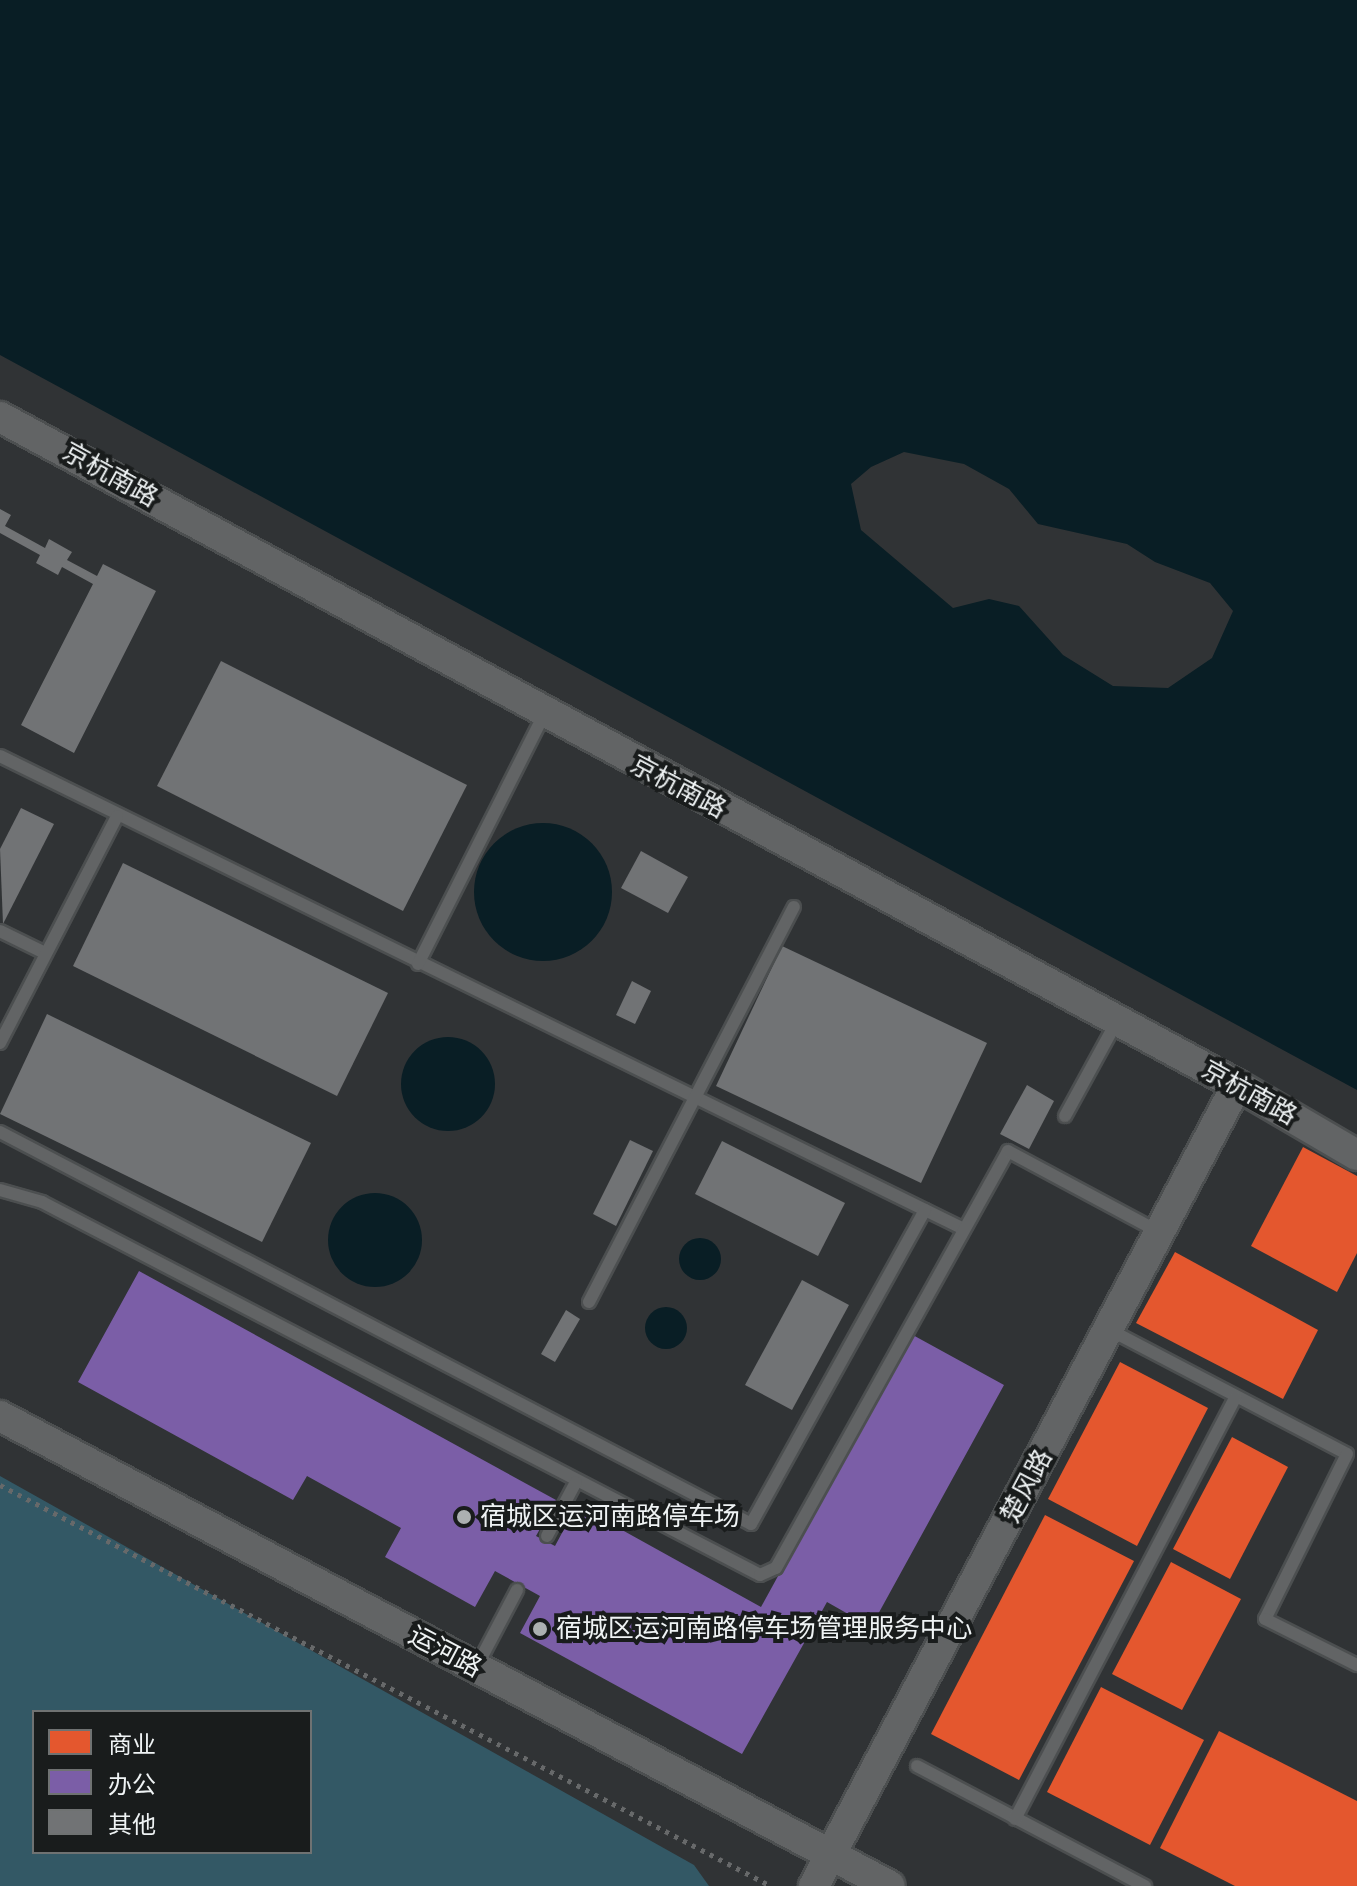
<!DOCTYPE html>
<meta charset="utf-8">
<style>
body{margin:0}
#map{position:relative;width:1357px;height:1886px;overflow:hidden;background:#303335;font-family:Rubik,"Noto Sans SC",sans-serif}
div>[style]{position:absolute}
.green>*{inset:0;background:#335865}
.water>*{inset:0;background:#091e25}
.round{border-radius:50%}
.shops>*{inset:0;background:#e4572e}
.offices>*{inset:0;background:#7b5ea7}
.building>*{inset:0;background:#717375}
.path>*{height:5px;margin-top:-2.5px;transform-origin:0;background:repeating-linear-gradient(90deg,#67696a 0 4px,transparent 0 10px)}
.roads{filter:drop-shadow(2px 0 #4c4f50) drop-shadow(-2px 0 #4c4f50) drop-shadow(0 2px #4c4f50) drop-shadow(0 -2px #4c4f50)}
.service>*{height:12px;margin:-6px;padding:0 6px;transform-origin:6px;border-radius:6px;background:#626465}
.tertiary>*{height:30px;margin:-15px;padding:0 15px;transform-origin:15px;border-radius:15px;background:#626465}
.dots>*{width:22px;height:22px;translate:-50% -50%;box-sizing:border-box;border:4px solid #191c1c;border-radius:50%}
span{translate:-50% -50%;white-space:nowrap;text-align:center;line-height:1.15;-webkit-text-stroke:8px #191c1c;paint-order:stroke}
.street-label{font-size:26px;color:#eff3f4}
.poi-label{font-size:26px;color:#eff3f4}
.left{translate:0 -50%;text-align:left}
.legend{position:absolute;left:32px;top:1710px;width:280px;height:144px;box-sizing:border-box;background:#191c1c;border:2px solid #6f7272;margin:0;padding:10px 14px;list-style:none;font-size:24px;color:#eff3f4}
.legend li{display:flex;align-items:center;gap:16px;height:40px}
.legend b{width:40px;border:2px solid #6f7272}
</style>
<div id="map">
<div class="green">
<div style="clip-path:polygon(evenodd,0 1476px,694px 1865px,709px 1886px,0 1886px,0 1476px,34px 1712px,310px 1712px,310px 1852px,34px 1852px,34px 1712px)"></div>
</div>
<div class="water">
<div style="clip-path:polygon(evenodd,0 0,1357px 0,1357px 1090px,0 355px,0 0,904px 452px,964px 464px,1009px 489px,1038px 524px,1127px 544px,1155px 562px,1210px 583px,1233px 611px,1212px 658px,1168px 688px,1113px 686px,1063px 655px,1019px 606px,989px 599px,953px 608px,861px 530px,851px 484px,871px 467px,904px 452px)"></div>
<div class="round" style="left:474px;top:823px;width:138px;height:138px"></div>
<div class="round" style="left:401px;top:1037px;width:94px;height:94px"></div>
<div class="round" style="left:328px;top:1193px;width:94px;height:94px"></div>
<div class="round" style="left:679px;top:1238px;width:42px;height:42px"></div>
<div class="round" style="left:645px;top:1307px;width:42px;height:42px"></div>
</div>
<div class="shops">
<div style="clip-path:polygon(1303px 1147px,1357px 1176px,1357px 1253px,1337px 1292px,1251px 1246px)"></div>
<div style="clip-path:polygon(1175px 1252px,1318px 1330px,1283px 1399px,1136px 1323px)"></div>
<div style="clip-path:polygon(1120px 1362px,1208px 1408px,1137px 1546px,1048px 1499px)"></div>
<div style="clip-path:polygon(1232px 1437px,1288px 1467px,1230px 1579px,1173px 1549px)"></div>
<div style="clip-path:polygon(1045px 1515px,1134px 1561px,1019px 1780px,931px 1734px)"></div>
<div style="clip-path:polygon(1171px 1562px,1241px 1599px,1182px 1710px,1112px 1674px)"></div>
<div style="clip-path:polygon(1101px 1687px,1204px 1740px,1150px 1845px,1047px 1792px)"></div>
<div style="clip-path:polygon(1219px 1731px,1357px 1801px,1357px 1886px,1235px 1886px,1160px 1848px)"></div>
</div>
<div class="offices">
<div style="clip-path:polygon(139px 1271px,556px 1500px,536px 1536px,555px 1546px,577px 1505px,761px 1607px,911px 1334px,1004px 1385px,871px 1627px,827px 1602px,742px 1754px,520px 1633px,540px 1596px,495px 1571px,475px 1607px,385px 1557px,401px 1528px,307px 1476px,293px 1500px,78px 1382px)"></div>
</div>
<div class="building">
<div style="clip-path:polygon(0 509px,11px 515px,5px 526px,45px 548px,49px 539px,72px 552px,67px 560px,97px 576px,103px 564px,156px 591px,74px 753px,21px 725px,93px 584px,62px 567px,58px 575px,36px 563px,40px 555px,0 533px)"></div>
<div style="clip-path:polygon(221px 661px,467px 785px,403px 911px,157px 786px)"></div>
<div style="clip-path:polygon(21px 808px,54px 824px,3px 924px,0 849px)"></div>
<div style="clip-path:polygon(641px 851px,688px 877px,668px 913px,621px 888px)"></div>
<div style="clip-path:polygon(123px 863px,388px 993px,337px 1096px,73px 966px)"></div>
<div style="clip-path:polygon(782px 946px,987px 1043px,921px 1183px,716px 1086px)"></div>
<div style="clip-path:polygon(632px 981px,651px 991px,635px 1024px,616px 1015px)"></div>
<div style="clip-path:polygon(47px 1014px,311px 1143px,262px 1242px,0 1114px)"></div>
<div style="clip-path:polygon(1027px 1085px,1054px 1101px,1029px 1149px,1000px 1134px)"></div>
<div style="clip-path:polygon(630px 1140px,653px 1151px,616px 1226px,593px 1214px)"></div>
<div style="clip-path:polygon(722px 1141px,845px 1203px,818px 1256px,695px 1194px)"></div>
<div style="clip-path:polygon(802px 1280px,849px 1305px,792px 1410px,745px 1385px)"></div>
<div style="clip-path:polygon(566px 1310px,580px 1319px,555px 1362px,541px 1354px)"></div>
</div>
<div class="path">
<div style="left:0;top:1485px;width:869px;rotate:27.48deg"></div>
</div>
<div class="roads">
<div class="service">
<div style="left:0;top:756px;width:1074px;rotate:26.14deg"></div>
<div style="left:0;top:931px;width:50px;rotate:26.1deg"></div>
<div style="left:418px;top:964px;width:279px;rotate:-63.2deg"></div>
<div style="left:0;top:1043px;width:255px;rotate:-62.7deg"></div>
<div style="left:1065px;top:1116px;width:108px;rotate:-61.3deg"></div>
<div style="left:0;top:1132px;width:847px;rotate:27.56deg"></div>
<div style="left:751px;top:1524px;width:359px;rotate:-61deg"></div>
<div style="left:0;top:1190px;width:44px;rotate:15.9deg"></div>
<div style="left:42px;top:1202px;width:809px;rotate:27.45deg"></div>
<div style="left:760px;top:1575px;width:17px;rotate:-24deg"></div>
<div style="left:776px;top:1568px;width:477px;rotate:-60.9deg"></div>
<div style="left:1008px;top:1151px;width:171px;rotate:28.2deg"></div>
<div style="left:589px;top:1302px;width:445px;rotate:-62.6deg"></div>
<div style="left:1110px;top:1330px;width:267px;rotate:27.6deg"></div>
<div style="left:1347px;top:1454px;width:184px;rotate:116.4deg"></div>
<div style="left:1265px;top:1619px;width:103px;rotate:26.6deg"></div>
<div style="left:547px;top:1536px;width:61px;rotate:-61.8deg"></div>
<div style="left:477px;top:1666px;width:86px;rotate:-62.2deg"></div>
<div style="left:917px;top:1766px;width:258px;rotate:27.8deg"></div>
<div style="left:1015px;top:1819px;width:476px;rotate:-62.4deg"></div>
</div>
<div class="tertiary">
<div style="left:0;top:417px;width:1406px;rotate:28.37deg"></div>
<div style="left:1237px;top:1085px;width:139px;rotate:30.3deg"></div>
<div style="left:0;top:1416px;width:1006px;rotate:27.84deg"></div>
<div style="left:814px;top:1886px;width:906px;rotate:-62.16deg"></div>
</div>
</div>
<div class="dots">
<div style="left:464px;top:1517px;background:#acb0b1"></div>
<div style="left:540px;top:1629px;background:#acb0b1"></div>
</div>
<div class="street-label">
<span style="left:110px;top:475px;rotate:29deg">京杭南路</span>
<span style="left:678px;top:787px;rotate:28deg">京杭南路</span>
<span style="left:1249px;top:1093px;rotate:29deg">京杭南路</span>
<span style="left:1027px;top:1486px;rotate:-62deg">楚风路</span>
<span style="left:445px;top:1652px;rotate:28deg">运河路</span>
</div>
<div class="poi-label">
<span class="left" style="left:480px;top:1517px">宿城区运河南路停车场</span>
<span class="left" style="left:556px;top:1629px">宿城区运河南路停车场管理服务中心</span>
</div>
<ul class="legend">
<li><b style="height:22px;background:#e4572e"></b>商业</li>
<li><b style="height:22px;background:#7b5ea7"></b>办公</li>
<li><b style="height:22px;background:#717375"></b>其他</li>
</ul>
</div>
